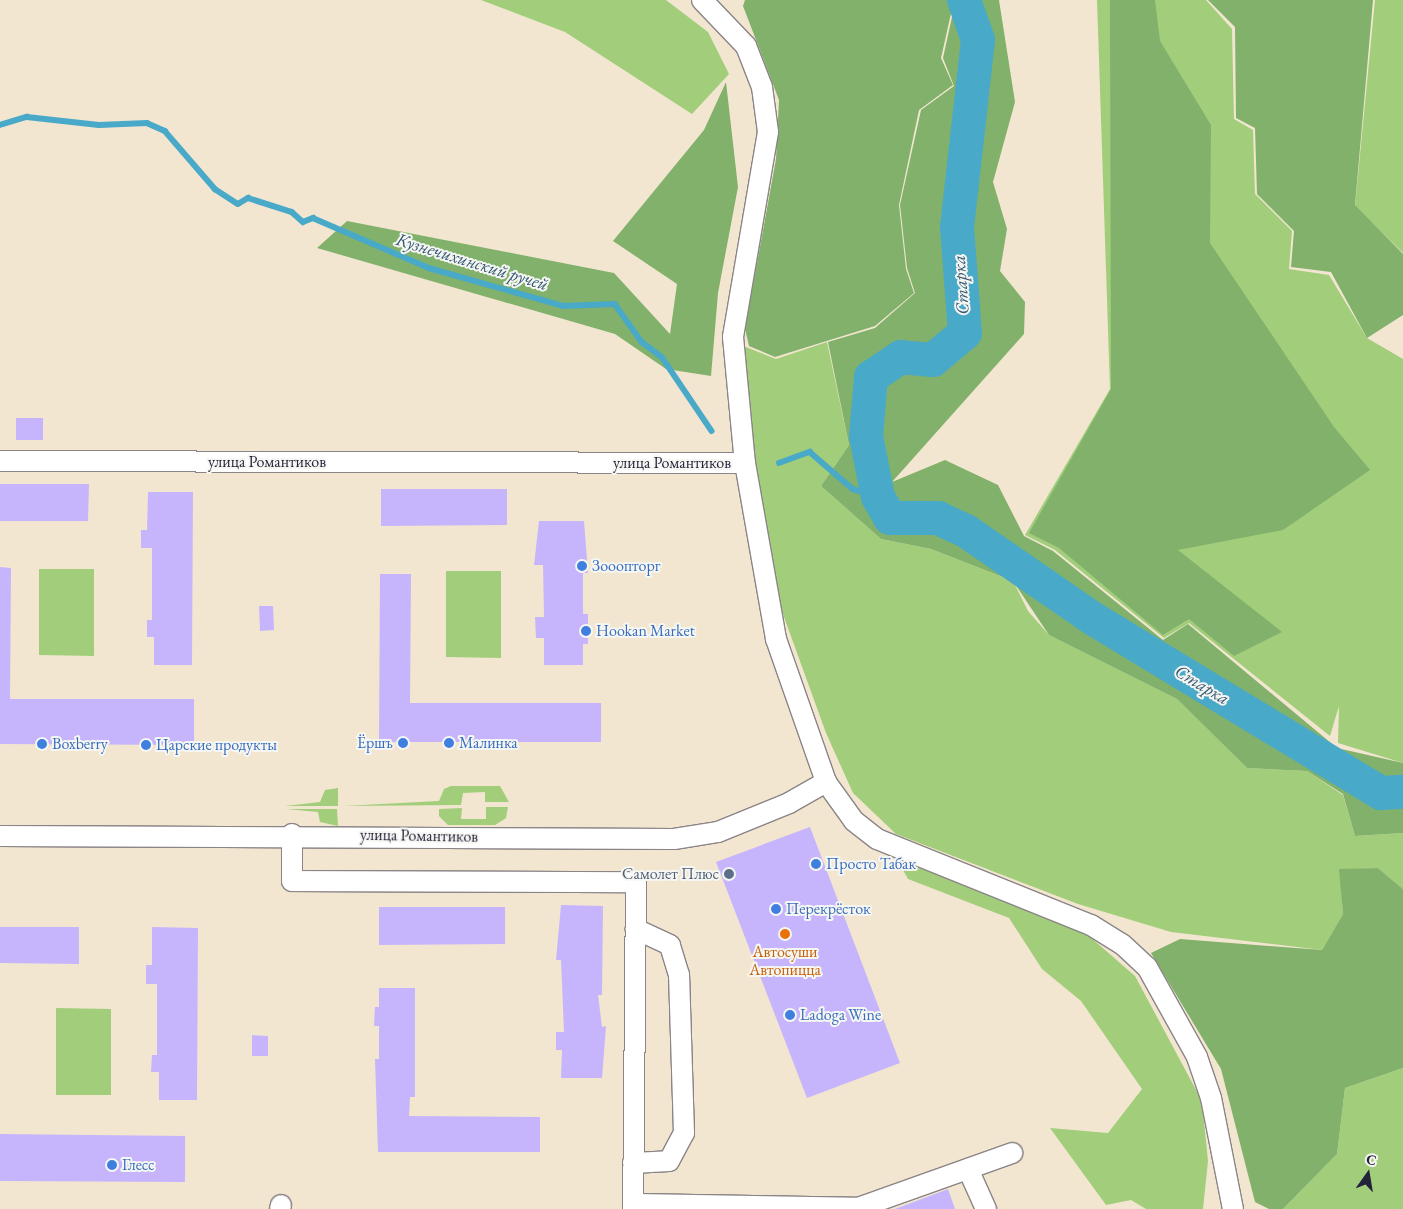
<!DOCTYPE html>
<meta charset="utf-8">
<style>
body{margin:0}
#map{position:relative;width:1403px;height:1209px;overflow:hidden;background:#f2e6d0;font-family:"EB Garamond",serif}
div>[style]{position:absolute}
.green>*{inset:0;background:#a2ce7b}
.forest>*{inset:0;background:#81b16b}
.stream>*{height:5.5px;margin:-2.75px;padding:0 2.75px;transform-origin:2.75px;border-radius:2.75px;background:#49a9c8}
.river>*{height:34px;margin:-17px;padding:0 17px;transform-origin:17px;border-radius:17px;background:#49a9c8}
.building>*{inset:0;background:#c6b5fc}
.roads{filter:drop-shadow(1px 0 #8a8486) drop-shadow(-1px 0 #8a8486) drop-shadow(0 1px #8a8486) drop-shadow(0 -1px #8a8486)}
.minor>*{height:20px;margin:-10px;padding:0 10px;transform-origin:10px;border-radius:10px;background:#fff}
.dots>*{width:14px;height:14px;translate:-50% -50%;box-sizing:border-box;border:2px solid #f6f6f2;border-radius:50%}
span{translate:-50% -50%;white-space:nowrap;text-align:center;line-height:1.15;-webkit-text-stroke:4px #f6f6f2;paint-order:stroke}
.street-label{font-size:16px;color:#22223b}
.shop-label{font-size:16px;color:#366cbe}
.left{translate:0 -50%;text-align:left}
.right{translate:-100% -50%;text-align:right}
.service-label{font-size:16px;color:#4e5e75}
.food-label{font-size:16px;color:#c56008}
.water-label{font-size:18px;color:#325873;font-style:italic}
.north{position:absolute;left:1343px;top:1149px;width:50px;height:50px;-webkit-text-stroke:4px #f6f6f2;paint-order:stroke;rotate:13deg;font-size:14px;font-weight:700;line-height:20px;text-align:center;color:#22223b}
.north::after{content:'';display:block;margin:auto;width:18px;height:22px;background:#22223b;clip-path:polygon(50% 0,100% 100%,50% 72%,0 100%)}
</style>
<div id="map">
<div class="green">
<div style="clip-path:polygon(481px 0,666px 0,708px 32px,729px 74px,692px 114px,565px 32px)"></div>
<div style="clip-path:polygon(1097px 0,1206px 0,1232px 29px,1234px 119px,1253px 130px,1255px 194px,1292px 231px,1289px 269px,1329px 275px,1367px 338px,1403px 359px,1403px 763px,1338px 743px,1339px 706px,1330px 736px,1189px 623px,1164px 638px,1055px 550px,1025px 535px,1110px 389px)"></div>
<div style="clip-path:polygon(1375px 0,1403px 0,1403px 253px,1355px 206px)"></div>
<div style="clip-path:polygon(827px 342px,849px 445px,821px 486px,881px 539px,931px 549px,1013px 581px,1028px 611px,1049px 635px,1177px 699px,1247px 768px,1307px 771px,1343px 795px,1355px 836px,1403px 833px,1403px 889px,1378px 868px,1340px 870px,1343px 914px,1322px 950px,1171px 932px,1078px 904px,896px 834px,853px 793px,826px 733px,780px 606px,763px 517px,741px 345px,776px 359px)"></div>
<div style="clip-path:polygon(39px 569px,94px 569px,94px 656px,39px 655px)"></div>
<div style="clip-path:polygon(446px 571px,501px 571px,501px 658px,446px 657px)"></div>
<div style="clip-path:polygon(451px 786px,500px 786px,509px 802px,485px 802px,485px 792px,463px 793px,461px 805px,343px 806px,439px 801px,444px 789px)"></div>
<div style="clip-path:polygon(338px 788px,338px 806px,285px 806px,320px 802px,325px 790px)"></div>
<div style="clip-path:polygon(486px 807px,508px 807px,506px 818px,495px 825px,448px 825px,439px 816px,439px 809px,462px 808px,461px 819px,486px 819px)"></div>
<div style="clip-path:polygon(286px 809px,337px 809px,338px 826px,320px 822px,318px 812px)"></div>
<div style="clip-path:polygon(898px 861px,1025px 904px,1089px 936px,1135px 976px,1202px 1101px,1208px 1161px,1203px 1209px,1146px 1209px,1131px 1200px,1106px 1205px,1050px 1128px,1108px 1133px,1142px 1089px,1081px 1001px,1042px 969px,1009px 918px,908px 879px)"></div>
<div style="clip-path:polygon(56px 1008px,111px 1009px,111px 1095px,56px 1095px)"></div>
<div style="clip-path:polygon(1403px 1068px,1403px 1209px,1283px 1209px,1337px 1154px,1345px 1088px)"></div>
</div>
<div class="forest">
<div style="clip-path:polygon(745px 0,948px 0,952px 9px,941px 58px,953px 85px,919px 110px,899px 205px,906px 269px,914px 293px,875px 326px,775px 357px,749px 346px,745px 329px,776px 159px,779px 100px,743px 6px)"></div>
<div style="clip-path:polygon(950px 0,999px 0,1015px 102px,993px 182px,1007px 229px,1000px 271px,1025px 302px,1024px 334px,892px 482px,945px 460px,998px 485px,1024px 536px,1053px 551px,1163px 640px,1188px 624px,1337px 748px,1403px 763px,1403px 833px,1355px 836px,1343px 794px,1307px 771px,1247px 768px,1177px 699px,1049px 635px,1013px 581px,931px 549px,881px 539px,821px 486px,849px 445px,828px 342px,875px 328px,915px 293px,907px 268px,900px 205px,921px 110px,954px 86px,943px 58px,954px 8px)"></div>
<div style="clip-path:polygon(1110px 0,1155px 0,1160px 41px,1211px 125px,1210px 243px,1334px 427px,1370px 470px,1283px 530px,1178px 550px,1282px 632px,1234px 656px,1189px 619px,1163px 635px,1059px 548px,1029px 533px,1111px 389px)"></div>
<div style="clip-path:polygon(1208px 0,1373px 0,1355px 205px,1403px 254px,1403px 315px,1367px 338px,1331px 272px,1291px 267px,1294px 231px,1257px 194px,1255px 128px,1236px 118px,1235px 27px)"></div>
<div style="clip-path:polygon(726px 82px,738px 187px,718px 293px,711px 376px,666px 369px,615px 334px,317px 248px,347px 221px,614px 273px,670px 334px,677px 284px,613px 241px,704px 130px)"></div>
<div style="clip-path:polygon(1378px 868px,1403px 889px,1403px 1068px,1345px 1088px,1337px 1154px,1283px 1209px,1269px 1209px,1255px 1202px,1221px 1069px,1151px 953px,1180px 939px,1322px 950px,1343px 914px,1339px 869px)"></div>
</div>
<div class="stream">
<div style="left:0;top:125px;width:28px;rotate:-17deg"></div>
<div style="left:27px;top:117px;width:72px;rotate:6.3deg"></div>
<div style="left:99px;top:125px;width:48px;rotate:-2.4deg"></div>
<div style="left:147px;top:123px;width:20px;rotate:24deg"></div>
<div style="left:165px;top:131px;width:77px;rotate:49.2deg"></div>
<div style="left:215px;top:189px;width:27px;rotate:33deg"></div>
<div style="left:238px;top:204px;width:12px;rotate:-31deg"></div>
<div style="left:248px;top:198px;width:46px;rotate:17.7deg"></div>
<div style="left:292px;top:212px;width:15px;rotate:42deg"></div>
<div style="left:303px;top:222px;width:11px;rotate:-22deg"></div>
<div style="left:313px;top:218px;width:126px;rotate:23.3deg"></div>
<div style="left:429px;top:268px;width:139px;rotate:15.8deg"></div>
<div style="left:563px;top:306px;width:52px;rotate:-2.2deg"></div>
<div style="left:615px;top:304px;width:47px;rotate:54.6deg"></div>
<div style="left:642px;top:342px;width:25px;rotate:37deg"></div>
<div style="left:662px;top:357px;width:89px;rotate:56deg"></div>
<div style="left:779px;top:463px;width:33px;rotate:-20deg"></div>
<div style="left:810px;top:452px;width:57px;rotate:40.7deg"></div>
<div style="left:853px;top:489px;width:26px;rotate:18deg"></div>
</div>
<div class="river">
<div style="left:964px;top:0;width:42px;rotate:70.7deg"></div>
<div style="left:978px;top:40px;width:188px;rotate:96.4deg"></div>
<div style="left:957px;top:227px;width:106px;rotate:85.7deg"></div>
<div style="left:965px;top:333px;width:42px;rotate:139.8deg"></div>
<div style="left:933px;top:360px;width:32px;rotate:-175deg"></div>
<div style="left:901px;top:357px;width:36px;rotate:146deg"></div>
<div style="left:871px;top:377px;width:59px;rotate:94.8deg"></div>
<div style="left:866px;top:436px;width:62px;rotate:78.9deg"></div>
<div style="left:878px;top:497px;width:24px;rotate:60deg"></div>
<div style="left:890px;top:518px;width:48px"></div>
<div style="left:938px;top:518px;width:31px;rotate:25deg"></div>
<div style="left:966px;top:531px;width:153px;rotate:34.6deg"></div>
<div style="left:1092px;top:618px;width:338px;rotate:31.2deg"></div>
<div style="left:1381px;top:793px;width:22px;rotate:-3deg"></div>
</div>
<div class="building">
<div style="clip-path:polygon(16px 418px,43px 418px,43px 440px,16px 440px)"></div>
<div style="clip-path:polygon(0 484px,89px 484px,88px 521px,0 521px)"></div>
<div style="clip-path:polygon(381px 489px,507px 489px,507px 525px,381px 526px)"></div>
<div style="clip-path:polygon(148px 492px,193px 492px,192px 665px,154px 665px,154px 637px,147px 637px,147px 620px,152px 620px,152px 548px,141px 548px,141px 530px,147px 530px)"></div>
<div style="clip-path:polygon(539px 521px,584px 521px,588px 573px,583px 573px,583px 614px,588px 614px,588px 644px,583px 644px,583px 665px,544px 665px,544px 638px,536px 638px,535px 617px,544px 617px,543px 565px,534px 565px)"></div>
<div style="clip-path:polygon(0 567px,11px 568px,10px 699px,194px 699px,194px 745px,0 744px)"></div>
<div style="clip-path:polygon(380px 574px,411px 574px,410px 703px,601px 703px,601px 742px,379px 742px)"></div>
<div style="clip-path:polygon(259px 606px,273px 606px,274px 630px,260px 631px)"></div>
<div style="clip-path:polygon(810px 827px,900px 1063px,807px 1098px,716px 862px)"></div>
<div style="clip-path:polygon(561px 905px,603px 906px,602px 995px,598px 995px,602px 1027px,606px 1026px,602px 1078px,561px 1078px,562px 1050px,556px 1050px,556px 1032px,564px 1032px,561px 960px,556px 960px)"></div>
<div style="clip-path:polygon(379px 907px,505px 907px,505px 944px,379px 945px)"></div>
<div style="clip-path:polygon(0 927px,79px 927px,79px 964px,0 963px)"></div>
<div style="clip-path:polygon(152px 927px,198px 928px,197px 1100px,159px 1100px,159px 1072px,151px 1072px,152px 1055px,157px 1055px,157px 984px,146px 984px,146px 965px,152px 965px)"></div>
<div style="clip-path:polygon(379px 988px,415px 988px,415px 1097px,410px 1097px,409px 1116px,540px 1117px,540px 1152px,378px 1152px,375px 1059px,379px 1059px,379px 1026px,374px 1026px,375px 1007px,379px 1007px)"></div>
<div style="clip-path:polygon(252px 1035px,268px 1036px,268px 1056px,252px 1056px)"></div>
<div style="clip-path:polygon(0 1134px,185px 1136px,185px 1182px,0 1181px)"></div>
<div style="clip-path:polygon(948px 1189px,955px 1209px,895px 1209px)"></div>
</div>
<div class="roads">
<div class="minor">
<div style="left:702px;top:0;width:64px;rotate:46.3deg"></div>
<div style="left:746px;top:46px;width:44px;rotate:68.7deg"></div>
<div style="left:762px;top:87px;width:45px;rotate:82.4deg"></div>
<div style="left:768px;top:132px;width:208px;rotate:99.7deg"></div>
<div style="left:733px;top:337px;width:127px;rotate:84.6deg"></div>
<div style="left:745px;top:463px;width:179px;rotate:80deg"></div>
<div style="left:776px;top:639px;width:151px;rotate:70.7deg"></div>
<div style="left:826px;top:782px;width:48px;rotate:54.3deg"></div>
<div style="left:854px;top:821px;width:29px;rotate:38deg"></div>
<div style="left:877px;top:839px;width:231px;rotate:21.9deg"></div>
<div style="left:1091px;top:925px;width:36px;rotate:32deg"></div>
<div style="left:1122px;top:944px;width:34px;rotate:43deg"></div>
<div style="left:1147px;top:967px;width:103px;rotate:60.9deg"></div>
<div style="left:1197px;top:1057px;width:43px;rotate:71.1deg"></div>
<div style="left:1211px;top:1098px;width:113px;rotate:78.8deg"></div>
<div style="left:0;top:461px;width:745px;rotate:0.15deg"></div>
<div style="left:292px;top:834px;width:47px;rotate:90deg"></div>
<div style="left:292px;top:881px;width:344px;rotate:0.2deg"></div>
<div style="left:636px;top:882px;width:327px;rotate:90.5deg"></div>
<div style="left:0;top:836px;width:674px;rotate:0.26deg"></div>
<div style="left:674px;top:839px;width:45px;rotate:-9deg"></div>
<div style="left:718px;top:832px;width:77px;rotate:-22.2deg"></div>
<div style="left:789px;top:803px;width:43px;rotate:-29.6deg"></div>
<div style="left:633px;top:1163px;width:36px;rotate:-3deg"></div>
<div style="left:669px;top:1161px;width:32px;rotate:-62deg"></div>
<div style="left:684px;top:1133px;width:158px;rotate:-91.8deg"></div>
<div style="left:679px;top:975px;width:31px;rotate:-107deg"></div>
<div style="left:670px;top:945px;width:38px;rotate:-155deg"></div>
<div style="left:968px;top:1169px;width:44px;rotate:65.8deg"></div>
<div style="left:633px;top:1204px;width:226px;rotate:1deg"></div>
<div style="left:280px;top:1209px;width:4px;rotate:-76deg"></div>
<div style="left:855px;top:1209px;width:167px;rotate:-19.6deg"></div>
</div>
</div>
<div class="dots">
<div style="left:582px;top:566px;background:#3f7fe0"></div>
<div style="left:586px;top:631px;background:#3f7fe0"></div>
<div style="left:403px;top:743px;background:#3f7fe0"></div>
<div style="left:449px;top:743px;background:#3f7fe0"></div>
<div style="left:42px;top:744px;background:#3f7fe0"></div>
<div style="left:146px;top:745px;background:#3f7fe0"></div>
<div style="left:816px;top:864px;background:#3f7fe0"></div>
<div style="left:729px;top:874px;background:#5c6f8a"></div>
<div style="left:776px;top:909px;background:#3f7fe0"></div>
<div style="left:785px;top:934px;background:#e8710a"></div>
<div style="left:790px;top:1015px;background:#3f7fe0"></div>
<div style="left:112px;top:1165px;background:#3f7fe0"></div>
</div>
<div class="street-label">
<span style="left:267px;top:462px">улица Романтиков</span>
<span style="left:672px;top:463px">улица Романтиков</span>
<span style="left:419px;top:836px;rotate:1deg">улица Романтиков</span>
</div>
<div class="shop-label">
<span class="left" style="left:592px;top:566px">Зооопторг</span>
<span class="left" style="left:596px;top:631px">Hookan Market</span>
<span class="right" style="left:393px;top:743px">Ёршъ</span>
<span class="left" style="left:459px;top:743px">Малинка</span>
<span class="left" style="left:52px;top:744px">Boxberry</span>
<span class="left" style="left:156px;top:745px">Царские продукты</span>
<span class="left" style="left:826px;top:864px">Просто Табак</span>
<span class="left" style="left:786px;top:909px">Перекрёсток</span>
<span class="left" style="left:800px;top:1015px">Ladoga Wine</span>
<span class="left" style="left:122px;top:1165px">Глесс</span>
</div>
<div class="service-label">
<span class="right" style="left:719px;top:874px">Самолет Плюс</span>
</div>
<div class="food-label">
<span style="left:785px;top:961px">Автосуши<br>Автопицца</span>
</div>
<div class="water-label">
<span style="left:472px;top:262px;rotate:17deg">Кузнечихинский ручей</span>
<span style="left:961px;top:285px;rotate:-94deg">Старка</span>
<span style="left:1202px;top:685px;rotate:31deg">Старка</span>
</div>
<div class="north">С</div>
</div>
